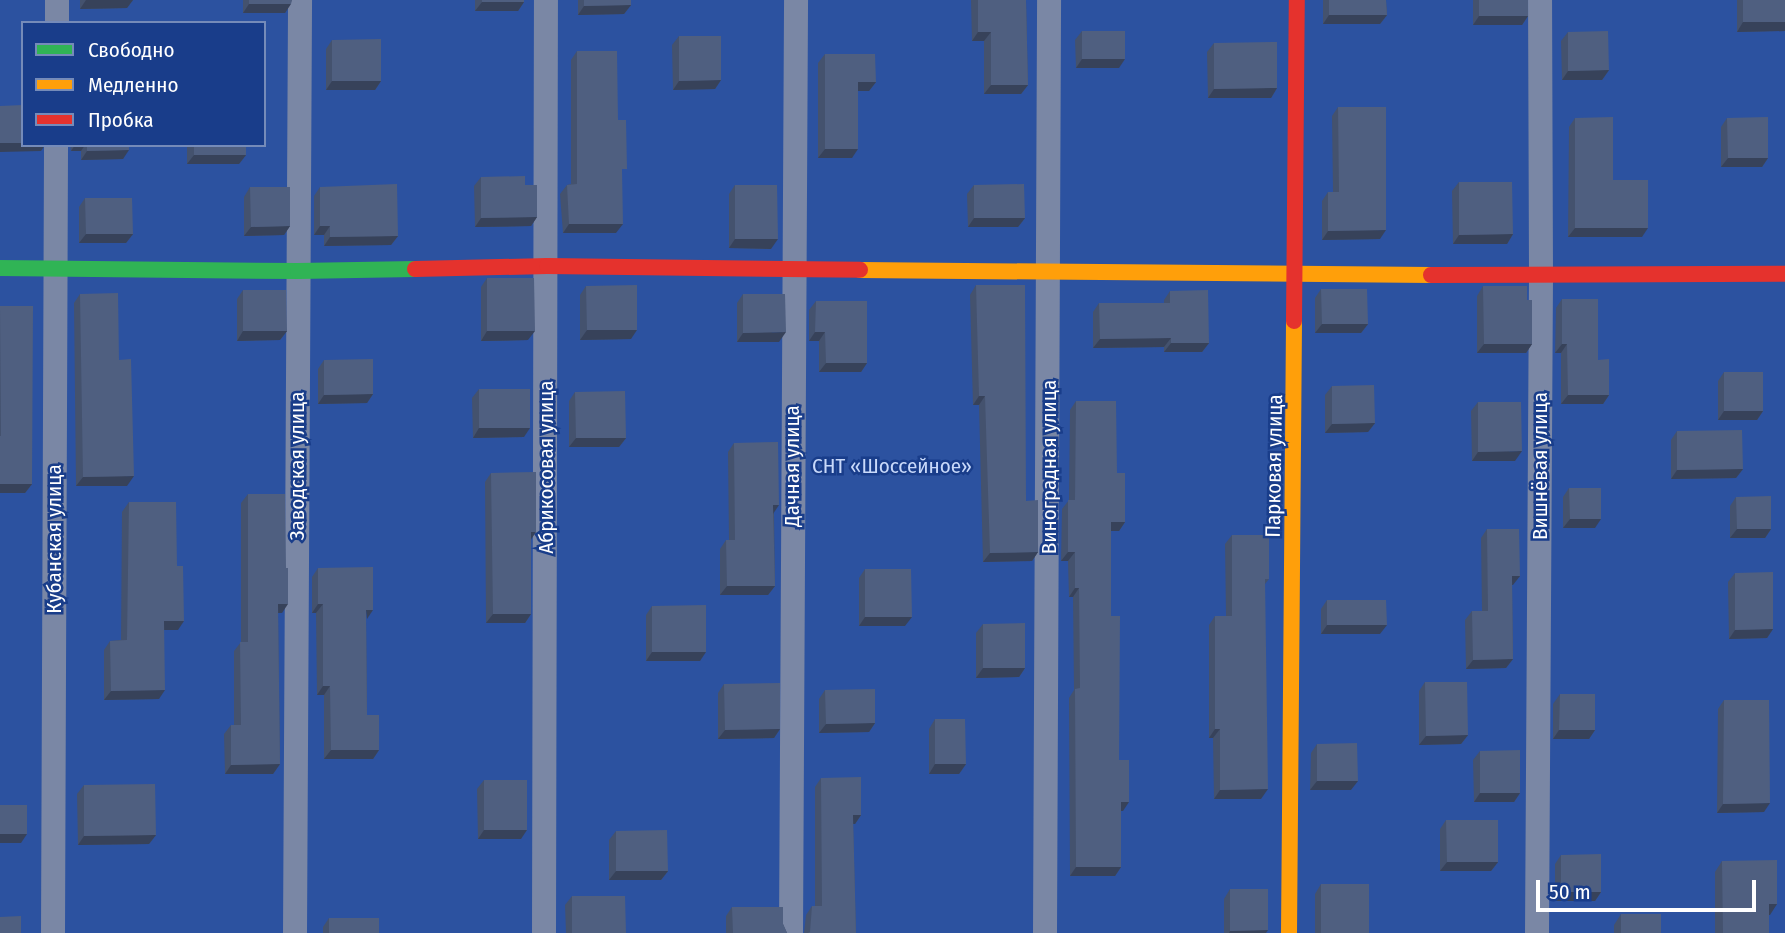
<!DOCTYPE html>
<meta charset="utf-8">
<style>
body{margin:0}
#map{position:relative;width:1785px;height:933px;overflow:hidden;background:#334670;font-family:"Fira Sans Condensed",sans-serif}
div>[style]{position:absolute}
.green>*{inset:0;background:#2c52a0}
.street>*{height:24px;margin:-12px;padding:0 12px;transform-origin:12px;border-radius:12px;background:#7a87a5}
.fast>*{height:16px;margin:-8px;padding:0 8px;transform-origin:8px;border-radius:8px;background:#30b455}
.slow>*{height:16px;margin:-8px;padding:0 8px;transform-origin:8px;border-radius:8px;background:#ff9f0a}
.jam>*{height:16px;margin:-8px;padding:0 8px;transform-origin:8px;border-radius:8px;background:#e5322d}
.wall>*{inset:0;background:#44526e}
.shaded-wall>*{inset:0;background:#37425a}
.building>*{inset:0;background:#4f5f80}
span{translate:-50% -50%;white-space:nowrap;text-align:center;line-height:1.15;-webkit-text-stroke:5px #193d8a;paint-order:stroke}
.street-label{font-size:21px;color:#fff}
.park-label{font-size:21px;color:#c8d9fa}
.legend{position:absolute;left:21px;top:21px;width:245px;height:126px;box-sizing:border-box;background:#193d8a;border:2px solid #758bb9;margin:0;padding:9px 12px;list-style:none;font-size:21px;color:#fff}
.legend li{display:flex;align-items:center;gap:14px;height:35px}
.legend b{width:35px;border:2px solid #758bb9}
.scale{position:absolute;left:1536px;top:880px;width:220px;height:32px;box-sizing:border-box;border:4px solid #fff;border-top:0;padding-left:9px;font-size:21px;line-height:24px;white-space:nowrap;color:#fff;-webkit-text-stroke:5px #193d8a;paint-order:stroke}
</style>
<div id="map">
<div class="green">
<div style="clip-path:polygon(evenodd,0 0,1785px 0,1785px 933px,0 933px,0 0,23px 23px,264px 23px,264px 145px,23px 145px,23px 23px)"></div>
</div>
<div class="street">
<div style="left:57px;top:23px;width:23px;rotate:-90deg"></div>
<div style="left:53px;top:933px;width:788px;rotate:-89.78deg"></div>
<div style="left:295px;top:933px;width:933px;rotate:-89.69deg"></div>
<div style="left:544px;top:933px;width:933px;rotate:-89.88deg"></div>
<div style="left:791px;top:933px;width:933px;rotate:-89.69deg"></div>
<div style="left:1045px;top:933px;width:933px;rotate:-89.75deg"></div>
<div style="left:1537px;top:933px;width:659px;rotate:-89.65deg"></div>
<div style="left:1541px;top:274px;width:274px;rotate:-90.2deg"></div>
</div>
<div class="fast">
<div style="left:0;top:268px;width:298px;rotate:0.6deg"></div>
<div style="left:298px;top:271px;width:117px;rotate:-1deg"></div>
</div>
<div class="slow">
<div style="left:860px;top:270px;width:571px;rotate:0.5deg"></div>
<div style="left:1289px;top:933px;width:612px;rotate:-89.53deg"></div>
</div>
<div class="jam">
<div style="left:415px;top:269px;width:132px;rotate:-1.3deg"></div>
<div style="left:547px;top:266px;width:313px;rotate:0.7deg"></div>
<div style="left:1431px;top:275px;width:354px;rotate:-0.2deg"></div>
<div style="left:1294px;top:321px;width:321px;rotate:-89.5deg"></div>
</div>
<div class="wall">
<div style="clip-path:polygon(80px 0,133px 0,127px 8px,80px 9px)"></div>
<div style="clip-path:polygon(243px 0,292px 0,285px 13px,243px 13px)"></div>
<div style="clip-path:polygon(475px 0,524px 0,524px 2px,518px 11px,475px 11px)"></div>
<div style="clip-path:polygon(578px 0,631px 0,631px 5px,624px 14px,578px 15px)"></div>
<div style="clip-path:polygon(971px 0,1026px 0,1028px 85px,1021px 94px,984px 94px,984px 41px,972px 41px)"></div>
<div style="clip-path:polygon(1323px 0,1386px 0,1387px 15px,1380px 24px,1323px 24px)"></div>
<div style="clip-path:polygon(1473px 0,1528px 0,1528px 16px,1522px 25px,1473px 25px)"></div>
<div style="clip-path:polygon(1737px 0,1785px 0,1785px 31px,1737px 32px)"></div>
<div style="clip-path:polygon(1082px 31px,1119px 68px,1076px 68px,1075px 40px)"></div>
<div style="clip-path:polygon(1568px 32px,1609px 70px,1602px 80px,1562px 80px,1561px 41px)"></div>
<div style="clip-path:polygon(679px 36px,721px 80px,715px 89px,673px 90px,672px 45px)"></div>
<div style="clip-path:polygon(332px 40px,381px 81px,375px 90px,326px 90px,326px 49px)"></div>
<div style="clip-path:polygon(1214px 43px,1277px 88px,1271px 98px,1208px 98px,1207px 52px)"></div>
<div style="clip-path:polygon(577px 51px,618px 120px,616px 233px,563px 233px,560px 194px,567px 185px,571px 184px,571px 60px)"></div>
<div style="clip-path:polygon(825px 54px,876px 82px,869px 91px,858px 91px,852px 158px,818px 158px,818px 63px)"></div>
<div style="clip-path:polygon(1338px 107px,1380px 239px,1322px 240px,1322px 201px,1328px 192px,1333px 192px,1332px 116px)"></div>
<div style="clip-path:polygon(1575px 118px,1613px 180px,1642px 237px,1568px 237px,1569px 127px)"></div>
<div style="clip-path:polygon(1727px 118px,1768px 158px,1762px 167px,1721px 167px,1721px 127px)"></div>
<div style="clip-path:polygon(70px 145px,129px 145px,123px 159px,81px 160px,81px 151px,71px 151px)"></div>
<div style="clip-path:polygon(187px 145px,246px 145px,246px 155px,239px 164px,187px 164px)"></div>
<div style="clip-path:polygon(481px 177px,525px 185px,537px 217px,531px 226px,475px 227px,474px 186px)"></div>
<div style="clip-path:polygon(1459px 182px,1513px 234px,1507px 244px,1453px 244px,1452px 191px)"></div>
<div style="clip-path:polygon(735px 185px,771px 249px,729px 248px,729px 194px)"></div>
<div style="clip-path:polygon(974px 185px,1025px 218px,1018px 227px,968px 227px,967px 194px)"></div>
<div style="clip-path:polygon(250px 187px,290px 226px,284px 235px,244px 236px,244px 197px)"></div>
<div style="clip-path:polygon(320px 187px,398px 236px,391px 245px,324px 246px,324px 235px,314px 235px,314px 196px)"></div>
<div style="clip-path:polygon(85px 198px,133px 234px,126px 243px,79px 243px,79px 207px)"></div>
<div style="clip-path:polygon(487px 278px,528px 340px,481px 341px,481px 287px)"></div>
<div style="clip-path:polygon(976px 285px,1038px 552px,1032px 561px,983px 562px,979px 405px,973px 405px,970px 295px)"></div>
<div style="clip-path:polygon(586px 286px,631px 339px,580px 340px,580px 295px)"></div>
<div style="clip-path:polygon(1483px 286px,1527px 300px,1532px 344px,1526px 353px,1477px 353px,1477px 296px)"></div>
<div style="clip-path:polygon(1321px 289px,1368px 324px,1361px 333px,1315px 333px,1315px 298px)"></div>
<div style="clip-path:polygon(243px 290px,287px 331px,280px 340px,237px 341px,237px 299px)"></div>
<div style="clip-path:polygon(1170px 291px,1209px 343px,1202px 352px,1164px 352px,1164px 347px,1093px 348px,1093px 312px,1099px 303px,1164px 303px,1164px 300px)"></div>
<div style="clip-path:polygon(80px 294px,119px 360px,127px 486px,76px 486px,74px 303px)"></div>
<div style="clip-path:polygon(743px 294px,779px 342px,737px 342px,737px 303px)"></div>
<div style="clip-path:polygon(1562px 299px,1598px 360px,1609px 395px,1603px 404px,1561px 404px,1561px 353px,1555px 353px,1556px 308px)"></div>
<div style="clip-path:polygon(816px 301px,867px 363px,861px 372px,819px 372px,819px 341px,809px 341px,809px 310px)"></div>
<div style="clip-path:polygon(0 307px,32px 484px,25px 493px,0 493px)"></div>
<div style="clip-path:polygon(324px 360px,373px 394px,367px 403px,318px 404px,318px 369px)"></div>
<div style="clip-path:polygon(1724px 372px,1763px 411px,1757px 420px,1718px 420px,1718px 381px)"></div>
<div style="clip-path:polygon(1332px 386px,1375px 423px,1368px 432px,1325px 433px,1325px 395px)"></div>
<div style="clip-path:polygon(479px 389px,524px 437px,473px 438px,472px 398px)"></div>
<div style="clip-path:polygon(575px 392px,626px 438px,619px 447px,569px 447px,569px 401px)"></div>
<div style="clip-path:polygon(1076px 401px,1117px 473px,1125px 522px,1119px 531px,1111px 531px,1111px 616px,1119px 760px,1123px 811px,1121px 811px,1121px 867px,1115px 876px,1070px 876px,1069px 698px,1074px 690px,1073px 597px,1069px 597px,1068px 561px,1061px 561px,1062px 509px,1069px 500px,1070px 410px)"></div>
<div style="clip-path:polygon(1478px 402px,1515px 461px,1472px 461px,1471px 411px)"></div>
<div style="clip-path:polygon(1677px 431px,1743px 469px,1736px 478px,1671px 479px,1671px 440px)"></div>
<div style="clip-path:polygon(734px 443px,774px 513px,775px 586px,768px 595px,720px 595px,720px 549px,726px 540px,729px 540px,728px 452px)"></div>
<div style="clip-path:polygon(491px 473px,531px 540px,531px 614px,525px 623px,486px 623px,485px 482px)"></div>
<div style="clip-path:polygon(1569px 488px,1595px 528px,1563px 528px,1563px 497px)"></div>
<div style="clip-path:polygon(248px 494px,282px 613px,278px 613px,280px 764px,273px 774px,225px 774px,224px 734px,231px 725px,234px 725px,234px 651px,241px 642px,241px 503px)"></div>
<div style="clip-path:polygon(1736px 497px,1771px 529px,1765px 538px,1730px 538px,1730px 506px)"></div>
<div style="clip-path:polygon(129px 502px,178px 630px,164px 630px,159px 699px,104px 700px,104px 650px,110px 641px,121px 640px,122px 512px)"></div>
<div style="clip-path:polygon(1487px 529px,1520px 576px,1512px 585px,1513px 659px,1506px 668px,1466px 669px,1465px 620px,1472px 611px,1482px 611px,1481px 538px)"></div>
<div style="clip-path:polygon(1232px 535px,1269px 579px,1265px 584px,1261px 799px,1214px 799px,1213px 738px,1209px 738px,1209px 625px,1215px 616px,1226px 616px,1225px 544px)"></div>
<div style="clip-path:polygon(318px 568px,366px 619px,367px 715px,379px 750px,373px 759px,324px 759px,324px 695px,317px 695px,316px 613px,312px 613px,312px 577px)"></div>
<div style="clip-path:polygon(865px 569px,905px 626px,859px 626px,859px 578px)"></div>
<div style="clip-path:polygon(1735px 573px,1773px 629px,1767px 638px,1729px 639px,1728px 582px)"></div>
<div style="clip-path:polygon(1327px 600px,1380px 634px,1321px 634px,1321px 609px)"></div>
<div style="clip-path:polygon(652px 606px,700px 661px,646px 661px,646px 615px)"></div>
<div style="clip-path:polygon(983px 624px,1025px 668px,1019px 677px,976px 678px,976px 633px)"></div>
<div style="clip-path:polygon(1425px 682px,1468px 735px,1461px 744px,1419px 745px,1419px 691px)"></div>
<div style="clip-path:polygon(724px 684px,780px 729px,774px 738px,718px 739px,718px 693px)"></div>
<div style="clip-path:polygon(825px 690px,875px 723px,869px 732px,819px 733px,819px 699px)"></div>
<div style="clip-path:polygon(1560px 694px,1595px 730px,1589px 739px,1553px 739px,1553px 704px)"></div>
<div style="clip-path:polygon(1724px 700px,1764px 812px,1717px 813px,1718px 709px)"></div>
<div style="clip-path:polygon(935px 719px,966px 764px,959px 774px,929px 774px,929px 729px)"></div>
<div style="clip-path:polygon(1317px 744px,1351px 790px,1310px 790px,1311px 753px)"></div>
<div style="clip-path:polygon(1480px 751px,1520px 793px,1514px 802px,1474px 802px,1473px 760px)"></div>
<div style="clip-path:polygon(821px 778px,861px 815px,855px 824px,853px 824px,856px 933px,804px 933px,806px 915px,812px 906px,815px 906px,815px 787px)"></div>
<div style="clip-path:polygon(484px 780px,521px 839px,478px 839px,477px 789px)"></div>
<div style="clip-path:polygon(84px 785px,156px 835px,149px 844px,78px 845px,77px 794px)"></div>
<div style="clip-path:polygon(1446px 820px,1498px 862px,1491px 871px,1440px 871px,1440px 829px)"></div>
<div style="clip-path:polygon(616px 831px,668px 871px,661px 880px,609px 880px,609px 840px)"></div>
<div style="clip-path:polygon(1561px 855px,1601px 892px,1595px 901px,1555px 901px,1555px 864px)"></div>
<div style="clip-path:polygon(1722px 861px,1777px 904px,1769px 915px,1769px 933px,1715px 933px,1715px 872px)"></div>
<div style="clip-path:polygon(1321px 884px,1369px 933px,1315px 933px,1315px 894px)"></div>
<div style="clip-path:polygon(1230px 889px,1266px 933px,1224px 933px,1224px 899px)"></div>
<div style="clip-path:polygon(572px 896px,626px 933px,566px 933px,565px 905px)"></div>
<div style="clip-path:polygon(732px 907px,783px 924px,787px 933px,726px 933px,726px 916px)"></div>
<div style="clip-path:polygon(1621px 914px,1661px 933px,1614px 933px,1614px 925px)"></div>
<div style="clip-path:polygon(329px 918px,379px 933px,323px 933px,323px 927px)"></div>
</div>
<div class="shaded-wall">
<div style="clip-path:polygon(86px 0,133px 0,127px 8px,80px 9px)"></div>
<div style="clip-path:polygon(482px 2px,524px 2px,518px 11px,475px 11px)"></div>
<div style="clip-path:polygon(249px 4px,291px 4px,285px 13px,243px 13px)"></div>
<div style="clip-path:polygon(631px 5px,624px 14px,578px 15px,584px 6px)"></div>
<div style="clip-path:polygon(1329px 15px,1387px 15px,1380px 24px,1323px 24px)"></div>
<div style="clip-path:polygon(1479px 16px,1528px 16px,1522px 25px,1473px 25px)"></div>
<div style="clip-path:polygon(1743px 22px,1785px 22px,1785px 31px,1737px 32px)"></div>
<div style="clip-path:polygon(978px 32px,991px 32px,984px 41px,972px 41px)"></div>
<div style="clip-path:polygon(1082px 59px,1125px 59px,1119px 68px,1076px 68px)"></div>
<div style="clip-path:polygon(1609px 70px,1602px 80px,1562px 80px,1568px 71px)"></div>
<div style="clip-path:polygon(721px 80px,715px 89px,673px 90px,679px 81px)"></div>
<div style="clip-path:polygon(332px 81px,381px 81px,375px 90px,326px 90px)"></div>
<div style="clip-path:polygon(858px 82px,876px 82px,869px 91px,852px 91px)"></div>
<div style="clip-path:polygon(991px 85px,1028px 85px,1021px 94px,984px 94px)"></div>
<div style="clip-path:polygon(1277px 88px,1271px 98px,1208px 98px,1214px 89px)"></div>
<div style="clip-path:polygon(0 143px,23px 143px,23px 145px,45px 145px,41px 151px,0 152px)"></div>
<div style="clip-path:polygon(75px 145px,85px 145px,81px 151px,71px 151px)"></div>
<div style="clip-path:polygon(825px 149px,858px 149px,852px 158px,818px 158px)"></div>
<div style="clip-path:polygon(129px 150px,123px 159px,81px 160px,87px 151px)"></div>
<div style="clip-path:polygon(194px 155px,246px 155px,239px 164px,187px 164px)"></div>
<div style="clip-path:polygon(1728px 158px,1768px 158px,1762px 167px,1721px 167px)"></div>
<div style="clip-path:polygon(537px 217px,531px 226px,475px 227px,481px 218px)"></div>
<div style="clip-path:polygon(974px 218px,1025px 218px,1018px 227px,968px 227px)"></div>
<div style="clip-path:polygon(569px 224px,623px 224px,616px 233px,563px 233px)"></div>
<div style="clip-path:polygon(290px 226px,284px 235px,244px 236px,251px 227px)"></div>
<div style="clip-path:polygon(320px 226px,330px 226px,324px 235px,314px 235px)"></div>
<div style="clip-path:polygon(1575px 228px,1648px 228px,1642px 237px,1568px 237px)"></div>
<div style="clip-path:polygon(1386px 230px,1380px 239px,1322px 240px,1328px 231px)"></div>
<div style="clip-path:polygon(86px 234px,133px 234px,126px 243px,79px 243px)"></div>
<div style="clip-path:polygon(1513px 234px,1507px 244px,1453px 244px,1459px 235px)"></div>
<div style="clip-path:polygon(398px 236px,391px 245px,324px 246px,330px 237px)"></div>
<div style="clip-path:polygon(735px 239px,778px 239px,771px 249px,729px 248px)"></div>
<div style="clip-path:polygon(1322px 324px,1368px 324px,1361px 333px,1315px 333px)"></div>
<div style="clip-path:polygon(587px 330px,637px 330px,631px 339px,580px 340px)"></div>
<div style="clip-path:polygon(243px 331px,287px 331px,280px 340px,237px 341px)"></div>
<div style="clip-path:polygon(487px 331px,535px 331px,528px 340px,481px 341px)"></div>
<div style="clip-path:polygon(786px 332px,779px 342px,737px 342px,743px 333px)"></div>
<div style="clip-path:polygon(815px 332px,825px 332px,819px 341px,809px 341px)"></div>
<div style="clip-path:polygon(1171px 338px,1164px 347px,1093px 348px,1100px 339px)"></div>
<div style="clip-path:polygon(1171px 343px,1209px 343px,1202px 352px,1164px 352px)"></div>
<div style="clip-path:polygon(1484px 344px,1532px 344px,1526px 353px,1477px 353px)"></div>
<div style="clip-path:polygon(1562px 344px,1567px 344px,1561px 353px,1555px 353px)"></div>
<div style="clip-path:polygon(826px 363px,867px 363px,861px 372px,819px 372px)"></div>
<div style="clip-path:polygon(373px 394px,367px 403px,318px 404px,324px 395px)"></div>
<div style="clip-path:polygon(1568px 395px,1609px 395px,1603px 404px,1561px 404px)"></div>
<div style="clip-path:polygon(979px 396px,985px 396px,979px 405px,973px 405px)"></div>
<div style="clip-path:polygon(1724px 411px,1763px 411px,1757px 420px,1718px 420px)"></div>
<div style="clip-path:polygon(1375px 423px,1368px 432px,1325px 433px,1332px 424px)"></div>
<div style="clip-path:polygon(479px 428px,530px 428px,524px 437px,473px 438px)"></div>
<div style="clip-path:polygon(576px 438px,626px 438px,619px 447px,569px 447px)"></div>
<div style="clip-path:polygon(1522px 451px,1515px 461px,1472px 461px,1478px 452px)"></div>
<div style="clip-path:polygon(1743px 469px,1736px 478px,1671px 479px,1677px 470px)"></div>
<div style="clip-path:polygon(134px 476px,127px 486px,76px 486px,83px 477px)"></div>
<div style="clip-path:polygon(0 484px,32px 484px,25px 493px,0 493px)"></div>
<div style="clip-path:polygon(773px 505px,779px 505px,773px 514px)"></div>
<div style="clip-path:polygon(1570px 519px,1601px 519px,1595px 528px,1563px 528px)"></div>
<div style="clip-path:polygon(1111px 522px,1125px 522px,1119px 531px,1104px 531px)"></div>
<div style="clip-path:polygon(1737px 529px,1771px 529px,1765px 538px,1730px 538px)"></div>
<div style="clip-path:polygon(531px 532px,536px 532px,530px 541px)"></div>
<div style="clip-path:polygon(1038px 552px,1032px 561px,983px 562px,990px 553px)"></div>
<div style="clip-path:polygon(1068px 552px,1075px 552px,1068px 561px,1061px 561px)"></div>
<div style="clip-path:polygon(1512px 576px,1520px 576px,1513px 585px,1506px 585px)"></div>
<div style="clip-path:polygon(727px 586px,775px 586px,768px 595px,720px 595px)"></div>
<div style="clip-path:polygon(1075px 588px,1079px 588px,1073px 597px,1069px 597px)"></div>
<div style="clip-path:polygon(278px 604px,288px 604px,282px 613px,272px 613px)"></div>
<div style="clip-path:polygon(318px 604px,323px 604px,316px 613px,312px 613px)"></div>
<div style="clip-path:polygon(366px 610px,373px 610px,367px 619px)"></div>
<div style="clip-path:polygon(493px 614px,531px 614px,525px 623px,486px 623px)"></div>
<div style="clip-path:polygon(865px 617px,912px 617px,905px 626px,859px 626px)"></div>
<div style="clip-path:polygon(164px 621px,184px 621px,178px 630px,158px 630px)"></div>
<div style="clip-path:polygon(1327px 625px,1387px 625px,1380px 634px,1321px 634px)"></div>
<div style="clip-path:polygon(1773px 629px,1767px 638px,1729px 639px,1735px 630px)"></div>
<div style="clip-path:polygon(652px 652px,706px 652px,700px 661px,646px 661px)"></div>
<div style="clip-path:polygon(1513px 659px,1506px 668px,1466px 669px,1473px 660px)"></div>
<div style="clip-path:polygon(983px 668px,1025px 668px,1019px 677px,976px 678px)"></div>
<div style="clip-path:polygon(323px 686px,330px 686px,324px 695px,317px 695px)"></div>
<div style="clip-path:polygon(165px 690px,159px 699px,104px 700px,111px 691px)"></div>
<div style="clip-path:polygon(875px 723px,869px 732px,819px 733px,826px 724px)"></div>
<div style="clip-path:polygon(780px 729px,774px 738px,718px 739px,725px 730px)"></div>
<div style="clip-path:polygon(1215px 729px,1220px 729px,1213px 738px,1209px 738px)"></div>
<div style="clip-path:polygon(1559px 730px,1595px 730px,1589px 739px,1553px 739px)"></div>
<div style="clip-path:polygon(1468px 735px,1461px 744px,1419px 745px,1426px 736px)"></div>
<div style="clip-path:polygon(331px 750px,379px 750px,373px 759px,324px 759px)"></div>
<div style="clip-path:polygon(280px 764px,273px 774px,225px 774px,231px 765px)"></div>
<div style="clip-path:polygon(935px 764px,966px 764px,959px 774px,929px 774px)"></div>
<div style="clip-path:polygon(1317px 781px,1358px 781px,1351px 790px,1310px 790px)"></div>
<div style="clip-path:polygon(1268px 789px,1261px 799px,1214px 799px,1220px 790px)"></div>
<div style="clip-path:polygon(1480px 793px,1520px 793px,1514px 802px,1474px 802px)"></div>
<div style="clip-path:polygon(1121px 802px,1129px 802px,1123px 811px,1114px 811px)"></div>
<div style="clip-path:polygon(1770px 803px,1764px 812px,1717px 813px,1723px 804px)"></div>
<div style="clip-path:polygon(853px 815px,861px 815px,855px 824px,846px 824px)"></div>
<div style="clip-path:polygon(484px 830px,527px 830px,521px 839px,478px 839px)"></div>
<div style="clip-path:polygon(0 834px,27px 834px,21px 843px,0 843px)"></div>
<div style="clip-path:polygon(156px 835px,149px 844px,78px 845px,84px 836px)"></div>
<div style="clip-path:polygon(1447px 862px,1498px 862px,1491px 871px,1440px 871px)"></div>
<div style="clip-path:polygon(1076px 867px,1121px 867px,1115px 876px,1070px 876px)"></div>
<div style="clip-path:polygon(616px 871px,668px 871px,661px 880px,609px 880px)"></div>
<div style="clip-path:polygon(1561px 892px,1601px 892px,1595px 901px,1555px 901px)"></div>
<div style="clip-path:polygon(1769px 904px,1777px 904px,1770px 915px,1761px 915px)"></div>
<div style="clip-path:polygon(1268px 930px,1266px 933px,1229px 933px,1230px 931px)"></div>
</div>
<div class="building">
<div style="clip-path:polygon(249px 0,292px 0,291px 4px,249px 4px)"></div>
<div style="clip-path:polygon(482px 0,524px 0,524px 2px,482px 2px)"></div>
<div style="clip-path:polygon(584px 0,631px 0,631px 5px,584px 6px)"></div>
<div style="clip-path:polygon(978px 0,1026px 0,1028px 85px,991px 85px,991px 32px,978px 32px)"></div>
<div style="clip-path:polygon(1329px 0,1386px 0,1387px 15px,1329px 15px)"></div>
<div style="clip-path:polygon(1479px 0,1528px 0,1528px 16px,1479px 16px)"></div>
<div style="clip-path:polygon(1743px 0,1785px 0,1785px 22px,1743px 22px)"></div>
<div style="clip-path:polygon(1082px 31px,1125px 31px,1125px 59px,1082px 59px)"></div>
<div style="clip-path:polygon(1608px 31px,1609px 70px,1568px 71px,1568px 32px)"></div>
<div style="clip-path:polygon(679px 36px,721px 36px,721px 80px,679px 81px)"></div>
<div style="clip-path:polygon(381px 39px,381px 81px,332px 81px,332px 40px)"></div>
<div style="clip-path:polygon(1277px 42px,1277px 88px,1214px 89px,1214px 43px)"></div>
<div style="clip-path:polygon(577px 51px,617px 51px,618px 120px,626px 120px,627px 169px,622px 169px,623px 224px,569px 224px,567px 185px,577px 184px)"></div>
<div style="clip-path:polygon(825px 54px,875px 54px,876px 82px,858px 82px,858px 149px,825px 149px)"></div>
<div style="clip-path:polygon(23px 105px,23px 143px,0 143px,0 106px)"></div>
<div style="clip-path:polygon(1338px 107px,1386px 107px,1386px 230px,1328px 231px,1328px 192px,1339px 192px)"></div>
<div style="clip-path:polygon(1613px 117px,1613px 180px,1648px 180px,1648px 228px,1575px 228px,1575px 118px)"></div>
<div style="clip-path:polygon(1768px 117px,1768px 158px,1728px 158px,1727px 118px)"></div>
<div style="clip-path:polygon(87px 145px,129px 145px,129px 150px,87px 151px)"></div>
<div style="clip-path:polygon(194px 145px,246px 145px,246px 155px,194px 155px)"></div>
<div style="clip-path:polygon(525px 176px,525px 185px,537px 185px,537px 217px,481px 218px,481px 177px)"></div>
<div style="clip-path:polygon(1459px 182px,1512px 182px,1513px 234px,1459px 235px)"></div>
<div style="clip-path:polygon(397px 184px,398px 236px,330px 237px,330px 226px,320px 226px,320px 187px)"></div>
<div style="clip-path:polygon(1024px 184px,1025px 218px,974px 218px,974px 185px)"></div>
<div style="clip-path:polygon(735px 185px,777px 185px,778px 239px,735px 239px)"></div>
<div style="clip-path:polygon(250px 187px,290px 187px,290px 226px,251px 227px)"></div>
<div style="clip-path:polygon(85px 198px,132px 198px,133px 234px,86px 234px)"></div>
<div style="clip-path:polygon(487px 278px,534px 278px,535px 331px,487px 331px)"></div>
<div style="clip-path:polygon(637px 285px,637px 330px,587px 330px,586px 286px)"></div>
<div style="clip-path:polygon(976px 285px,1025px 285px,1026px 501px,1038px 500px,1038px 552px,990px 553px,985px 396px,979px 396px)"></div>
<div style="clip-path:polygon(1483px 286px,1527px 286px,1527px 300px,1532px 300px,1532px 344px,1484px 344px)"></div>
<div style="clip-path:polygon(1321px 289px,1367px 289px,1368px 324px,1322px 324px)"></div>
<div style="clip-path:polygon(243px 290px,286px 290px,287px 331px,243px 331px)"></div>
<div style="clip-path:polygon(1208px 290px,1209px 343px,1171px 343px,1171px 338px,1100px 339px,1099px 303px,1170px 303px,1170px 291px)"></div>
<div style="clip-path:polygon(118px 293px,119px 360px,131px 359px,134px 476px,83px 477px,80px 294px)"></div>
<div style="clip-path:polygon(743px 294px,785px 294px,786px 332px,743px 333px)"></div>
<div style="clip-path:polygon(1562px 299px,1598px 299px,1598px 360px,1609px 359px,1609px 395px,1568px 395px,1567px 344px,1562px 344px)"></div>
<div style="clip-path:polygon(816px 301px,867px 301px,867px 363px,826px 363px,825px 332px,815px 332px)"></div>
<div style="clip-path:polygon(0 306px,33px 306px,32px 484px,0 484px,0 436px,1px 436px)"></div>
<div style="clip-path:polygon(373px 359px,373px 394px,324px 395px,324px 360px)"></div>
<div style="clip-path:polygon(1724px 372px,1763px 372px,1763px 411px,1724px 411px)"></div>
<div style="clip-path:polygon(1374px 385px,1375px 423px,1332px 424px,1332px 386px)"></div>
<div style="clip-path:polygon(479px 389px,530px 389px,530px 428px,479px 428px)"></div>
<div style="clip-path:polygon(625px 391px,626px 438px,576px 438px,575px 392px)"></div>
<div style="clip-path:polygon(1076px 401px,1116px 401px,1117px 473px,1125px 473px,1125px 522px,1111px 522px,1111px 616px,1120px 616px,1119px 760px,1129px 760px,1129px 802px,1121px 802px,1121px 867px,1076px 867px,1075px 689px,1080px 688px,1079px 588px,1075px 588px,1075px 552px,1068px 552px,1068px 500px,1075px 500px)"></div>
<div style="clip-path:polygon(1478px 402px,1521px 402px,1522px 451px,1478px 452px)"></div>
<div style="clip-path:polygon(1742px 430px,1743px 469px,1677px 470px,1677px 431px)"></div>
<div style="clip-path:polygon(778px 442px,779px 505px,773px 505px,775px 586px,727px 586px,726px 540px,735px 540px,734px 443px)"></div>
<div style="clip-path:polygon(536px 472px,536px 532px,531px 532px,531px 614px,493px 614px,491px 473px)"></div>
<div style="clip-path:polygon(1569px 488px,1601px 488px,1601px 519px,1570px 519px)"></div>
<div style="clip-path:polygon(248px 494px,285px 494px,286px 568px,288px 568px,288px 604px,278px 604px,280px 764px,231px 765px,231px 725px,241px 725px,240px 642px,248px 642px)"></div>
<div style="clip-path:polygon(1771px 496px,1771px 529px,1737px 529px,1736px 497px)"></div>
<div style="clip-path:polygon(129px 502px,176px 502px,177px 566px,183px 566px,184px 621px,164px 621px,165px 690px,111px 691px,110px 641px,127px 640px)"></div>
<div style="clip-path:polygon(1487px 529px,1519px 529px,1520px 576px,1512px 576px,1513px 659px,1473px 660px,1472px 611px,1488px 611px)"></div>
<div style="clip-path:polygon(1232px 535px,1269px 535px,1269px 579px,1265px 579px,1268px 789px,1220px 790px,1220px 729px,1215px 729px,1215px 616px,1232px 616px)"></div>
<div style="clip-path:polygon(373px 567px,373px 610px,366px 610px,367px 715px,379px 715px,379px 750px,331px 750px,330px 686px,323px 686px,323px 604px,318px 604px,318px 568px)"></div>
<div style="clip-path:polygon(865px 569px,911px 569px,912px 617px,865px 617px)"></div>
<div style="clip-path:polygon(1773px 572px,1773px 629px,1735px 630px,1735px 573px)"></div>
<div style="clip-path:polygon(1327px 600px,1386px 600px,1387px 625px,1327px 625px)"></div>
<div style="clip-path:polygon(706px 605px,706px 652px,652px 652px,652px 606px)"></div>
<div style="clip-path:polygon(1025px 623px,1025px 668px,983px 668px,983px 624px)"></div>
<div style="clip-path:polygon(1425px 682px,1467px 682px,1468px 735px,1426px 736px)"></div>
<div style="clip-path:polygon(780px 683px,780px 729px,725px 730px,724px 684px)"></div>
<div style="clip-path:polygon(875px 689px,875px 723px,826px 724px,825px 690px)"></div>
<div style="clip-path:polygon(1560px 694px,1595px 694px,1595px 730px,1559px 730px)"></div>
<div style="clip-path:polygon(1724px 700px,1769px 700px,1770px 803px,1723px 804px)"></div>
<div style="clip-path:polygon(935px 719px,965px 719px,966px 764px,935px 764px)"></div>
<div style="clip-path:polygon(1357px 743px,1358px 781px,1317px 781px,1317px 744px)"></div>
<div style="clip-path:polygon(1520px 750px,1520px 793px,1480px 793px,1480px 751px)"></div>
<div style="clip-path:polygon(861px 777px,861px 815px,853px 815px,856px 933px,808px 933px,810px 932px,812px 906px,822px 906px,821px 778px)"></div>
<div style="clip-path:polygon(484px 780px,527px 780px,527px 830px,484px 830px)"></div>
<div style="clip-path:polygon(155px 784px,156px 835px,84px 836px,84px 785px)"></div>
<div style="clip-path:polygon(0 805px,27px 805px,27px 834px,0 834px)"></div>
<div style="clip-path:polygon(1446px 820px,1498px 820px,1498px 862px,1447px 862px)"></div>
<div style="clip-path:polygon(667px 830px,668px 871px,616px 871px,616px 831px)"></div>
<div style="clip-path:polygon(1601px 854px,1601px 892px,1561px 892px,1561px 855px)"></div>
<div style="clip-path:polygon(1777px 860px,1777px 904px,1769px 904px,1769px 933px,1723px 933px,1722px 861px)"></div>
<div style="clip-path:polygon(1321px 884px,1369px 884px,1369px 933px,1321px 933px)"></div>
<div style="clip-path:polygon(1230px 889px,1268px 889px,1268px 930px,1230px 931px)"></div>
<div style="clip-path:polygon(572px 896px,625px 896px,626px 933px,572px 933px)"></div>
<div style="clip-path:polygon(732px 907px,783px 907px,783px 924px,787px 933px,733px 933px)"></div>
<div style="clip-path:polygon(1621px 914px,1661px 914px,1661px 933px,1621px 933px)"></div>
<div style="clip-path:polygon(21px 916px,21px 933px,0 933px,0 917px)"></div>
<div style="clip-path:polygon(329px 918px,379px 918px,379px 933px,329px 933px)"></div>
</div>
<div class="street-label">
<span style="left:297px;top:466px;rotate:-90deg">Заводская улица</span>
<span style="left:792px;top:466px;rotate:-90deg">Дачная улица</span>
<span style="left:1274px;top:466px;rotate:-89deg">Парковая улица</span>
<span style="left:1540px;top:466px;rotate:-90deg">Вишнёвая улица</span>
<span style="left:546px;top:467px;rotate:-90deg">Абрикосовая улица</span>
<span style="left:1049px;top:467px;rotate:-90deg">Виноградная улица</span>
<span style="left:54px;top:539px;rotate:-90deg">Кубанская улица</span>
</div>
<div class="park-label">
<span style="left:892px;top:466px">СНТ «Шоссейное»</span>
</div>
<ul class="legend">
<li><b style="height:9px;background:#30b455"></b>Свободно</li>
<li><b style="height:9px;background:#ff9f0a"></b>Медленно</li>
<li><b style="height:9px;background:#e5322d"></b>Пробка</li>
</ul>
<div class="scale">50 m</div>
</div>
